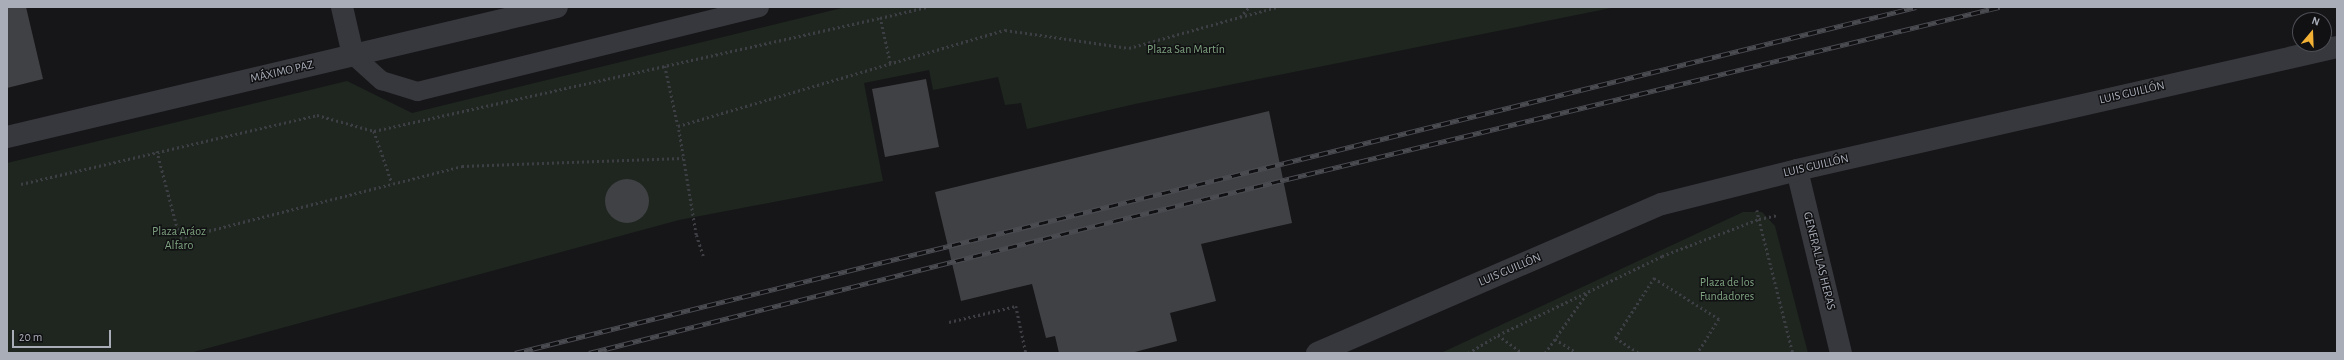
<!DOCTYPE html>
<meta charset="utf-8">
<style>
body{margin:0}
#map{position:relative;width:2344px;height:360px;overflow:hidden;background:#161618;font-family:"Alegreya Sans",sans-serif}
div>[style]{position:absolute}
.green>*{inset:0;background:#1e261f}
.building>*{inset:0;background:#404145}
.round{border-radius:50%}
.path>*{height:2.5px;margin-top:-1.25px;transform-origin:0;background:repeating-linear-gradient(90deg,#3d3f44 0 2px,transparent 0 5px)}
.service>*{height:19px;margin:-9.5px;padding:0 9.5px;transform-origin:9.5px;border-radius:9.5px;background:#37383d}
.minor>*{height:22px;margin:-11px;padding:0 11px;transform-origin:11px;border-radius:11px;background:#37383d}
.tertiary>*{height:22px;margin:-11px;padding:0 11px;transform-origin:11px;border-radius:11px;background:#37383d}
.rail>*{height:4.5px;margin-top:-2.25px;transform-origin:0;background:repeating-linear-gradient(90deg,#111113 0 9px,#4a4c52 0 18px);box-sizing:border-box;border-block:1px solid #4a4c52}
span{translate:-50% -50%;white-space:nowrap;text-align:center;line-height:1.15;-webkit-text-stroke:3px #111113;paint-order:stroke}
.park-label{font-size:12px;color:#7fa381}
.street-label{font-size:12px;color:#a8adb8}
.frame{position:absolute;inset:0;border:8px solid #a8adb8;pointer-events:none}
.north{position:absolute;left:2292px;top:12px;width:40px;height:40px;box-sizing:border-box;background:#111113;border:1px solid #4d4f55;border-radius:50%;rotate:19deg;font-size:11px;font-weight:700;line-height:16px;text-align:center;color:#a8adb8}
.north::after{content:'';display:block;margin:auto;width:14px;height:18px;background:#f2b134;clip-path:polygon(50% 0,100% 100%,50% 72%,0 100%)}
.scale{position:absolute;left:12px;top:330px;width:99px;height:18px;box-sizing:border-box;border:2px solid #a8adb8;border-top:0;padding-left:5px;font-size:12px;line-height:14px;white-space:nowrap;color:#a8adb8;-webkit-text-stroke:3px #111113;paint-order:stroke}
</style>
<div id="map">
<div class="green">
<div style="clip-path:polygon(846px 7px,1616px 7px,1135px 104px,1027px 129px,1021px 103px,1005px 105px,998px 77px,933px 90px,929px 70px,864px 83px,883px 181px,679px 220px,190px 353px,7px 353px,7px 163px,347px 81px,412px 113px)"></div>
<div style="clip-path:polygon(1743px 212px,1762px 212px,1775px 226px,1808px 353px,1441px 353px)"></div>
</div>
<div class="building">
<div style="clip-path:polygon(7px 7px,26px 7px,43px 79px,7px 88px)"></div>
<div style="clip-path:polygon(926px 79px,939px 147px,885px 157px,872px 89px)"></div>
<div style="clip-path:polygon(1269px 111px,1292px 223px,1201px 244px,1216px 301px,1170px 313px,1177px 341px,1131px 353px,1059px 353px,1055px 336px,1046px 338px,1032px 284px,961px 301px,935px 192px)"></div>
<div class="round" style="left:605px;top:179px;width:44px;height:44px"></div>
</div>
<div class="path">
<div style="left:1240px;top:17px;width:39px;rotate:-15deg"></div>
<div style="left:890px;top:63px;width:46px;rotate:-102.5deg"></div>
<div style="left:880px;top:18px;width:48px;rotate:-13.2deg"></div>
<div style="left:665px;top:66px;width:61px;rotate:77.8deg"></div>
<div style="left:374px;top:131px;width:55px;rotate:70.9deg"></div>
<div style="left:157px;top:151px;width:90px;rotate:75.2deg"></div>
<div style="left:180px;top:238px;width:291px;rotate:-14.3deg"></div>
<div style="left:462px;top:166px;width:221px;rotate:-2.1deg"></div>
<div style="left:21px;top:184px;width:304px;rotate:-13.1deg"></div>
<div style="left:317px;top:115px;width:59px;rotate:15.7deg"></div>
<div style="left:374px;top:131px;width:518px;rotate:-12.59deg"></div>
<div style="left:1757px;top:210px;width:9px;rotate:77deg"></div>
<div style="left:1759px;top:219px;width:19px;rotate:-12deg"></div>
<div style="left:703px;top:256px;width:22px;rotate:-108deg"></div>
<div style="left:696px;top:235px;width:110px;rotate:-99.4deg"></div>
<div style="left:678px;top:126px;width:341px;rotate:-16.4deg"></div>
<div style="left:1005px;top:30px;width:125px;rotate:8.3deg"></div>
<div style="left:1129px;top:48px;width:115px;rotate:-15.6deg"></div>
<div style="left:1240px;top:17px;width:13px;rotate:-48deg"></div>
<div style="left:949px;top:322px;width:69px;rotate:-13.4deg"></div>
<div style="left:1016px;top:306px;width:48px;rotate:78deg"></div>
<div style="left:1498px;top:335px;width:31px;rotate:36deg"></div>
<div style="left:1555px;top:339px;width:26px;rotate:32deg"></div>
<div style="left:1468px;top:353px;width:35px;rotate:-31deg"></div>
<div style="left:1498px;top:335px;width:182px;rotate:-25.7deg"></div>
<div style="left:1662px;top:256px;width:104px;rotate:-20.9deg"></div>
<div style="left:1759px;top:219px;width:138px;rotate:75.8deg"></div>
<div style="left:1545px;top:353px;width:73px;rotate:-55deg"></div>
<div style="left:1638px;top:353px;width:27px;rotate:-147deg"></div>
<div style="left:1615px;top:338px;width:72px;rotate:-57deg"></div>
<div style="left:1654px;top:278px;width:77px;rotate:32.2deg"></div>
<div style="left:1719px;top:319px;width:40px;rotate:122deg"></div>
</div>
<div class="service">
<div style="left:353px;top:55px;width:38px;rotate:42deg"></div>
<div style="left:381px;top:80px;width:38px;rotate:17deg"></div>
<div style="left:417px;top:91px;width:352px;rotate:-13.8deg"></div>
</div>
<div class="minor">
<div style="left:342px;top:7px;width:49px;rotate:77.1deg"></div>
<div style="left:1797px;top:170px;width:188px;rotate:76.5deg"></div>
<div style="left:1317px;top:353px;width:376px;rotate:-23.4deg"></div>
<div style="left:1662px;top:204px;width:139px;rotate:-14.1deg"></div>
<div style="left:1797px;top:170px;width:554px;rotate:-12.83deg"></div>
</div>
<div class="tertiary">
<div style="left:7px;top:137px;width:565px;rotate:-13.3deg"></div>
</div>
<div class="rail">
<div style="left:515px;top:353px;width:1443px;rotate:-13.87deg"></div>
<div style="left:589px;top:353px;width:541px;rotate:-14.11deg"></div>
<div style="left:1114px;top:221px;width:911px;rotate:-13.59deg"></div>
</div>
<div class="park-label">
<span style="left:1186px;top:50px">Plaza San Martín</span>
<span style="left:179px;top:239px">Plaza Aráoz<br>Alfaro</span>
<span style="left:1727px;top:290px">Plaza de los<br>Fundadores</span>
</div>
<div class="street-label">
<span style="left:282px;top:72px;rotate:-13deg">MÁXIMO PAZ</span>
<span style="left:2132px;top:93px;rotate:-13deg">LUIS GUILLÓN</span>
<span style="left:1816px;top:166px;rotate:-13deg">LUIS GUILLÓN</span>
<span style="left:1819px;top:261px;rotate:76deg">GENERAL LAS HERAS</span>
<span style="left:1510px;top:270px;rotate:-23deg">LUIS GUILLÓN</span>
</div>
<div class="frame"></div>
<div class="north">N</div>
<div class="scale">20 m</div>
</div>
